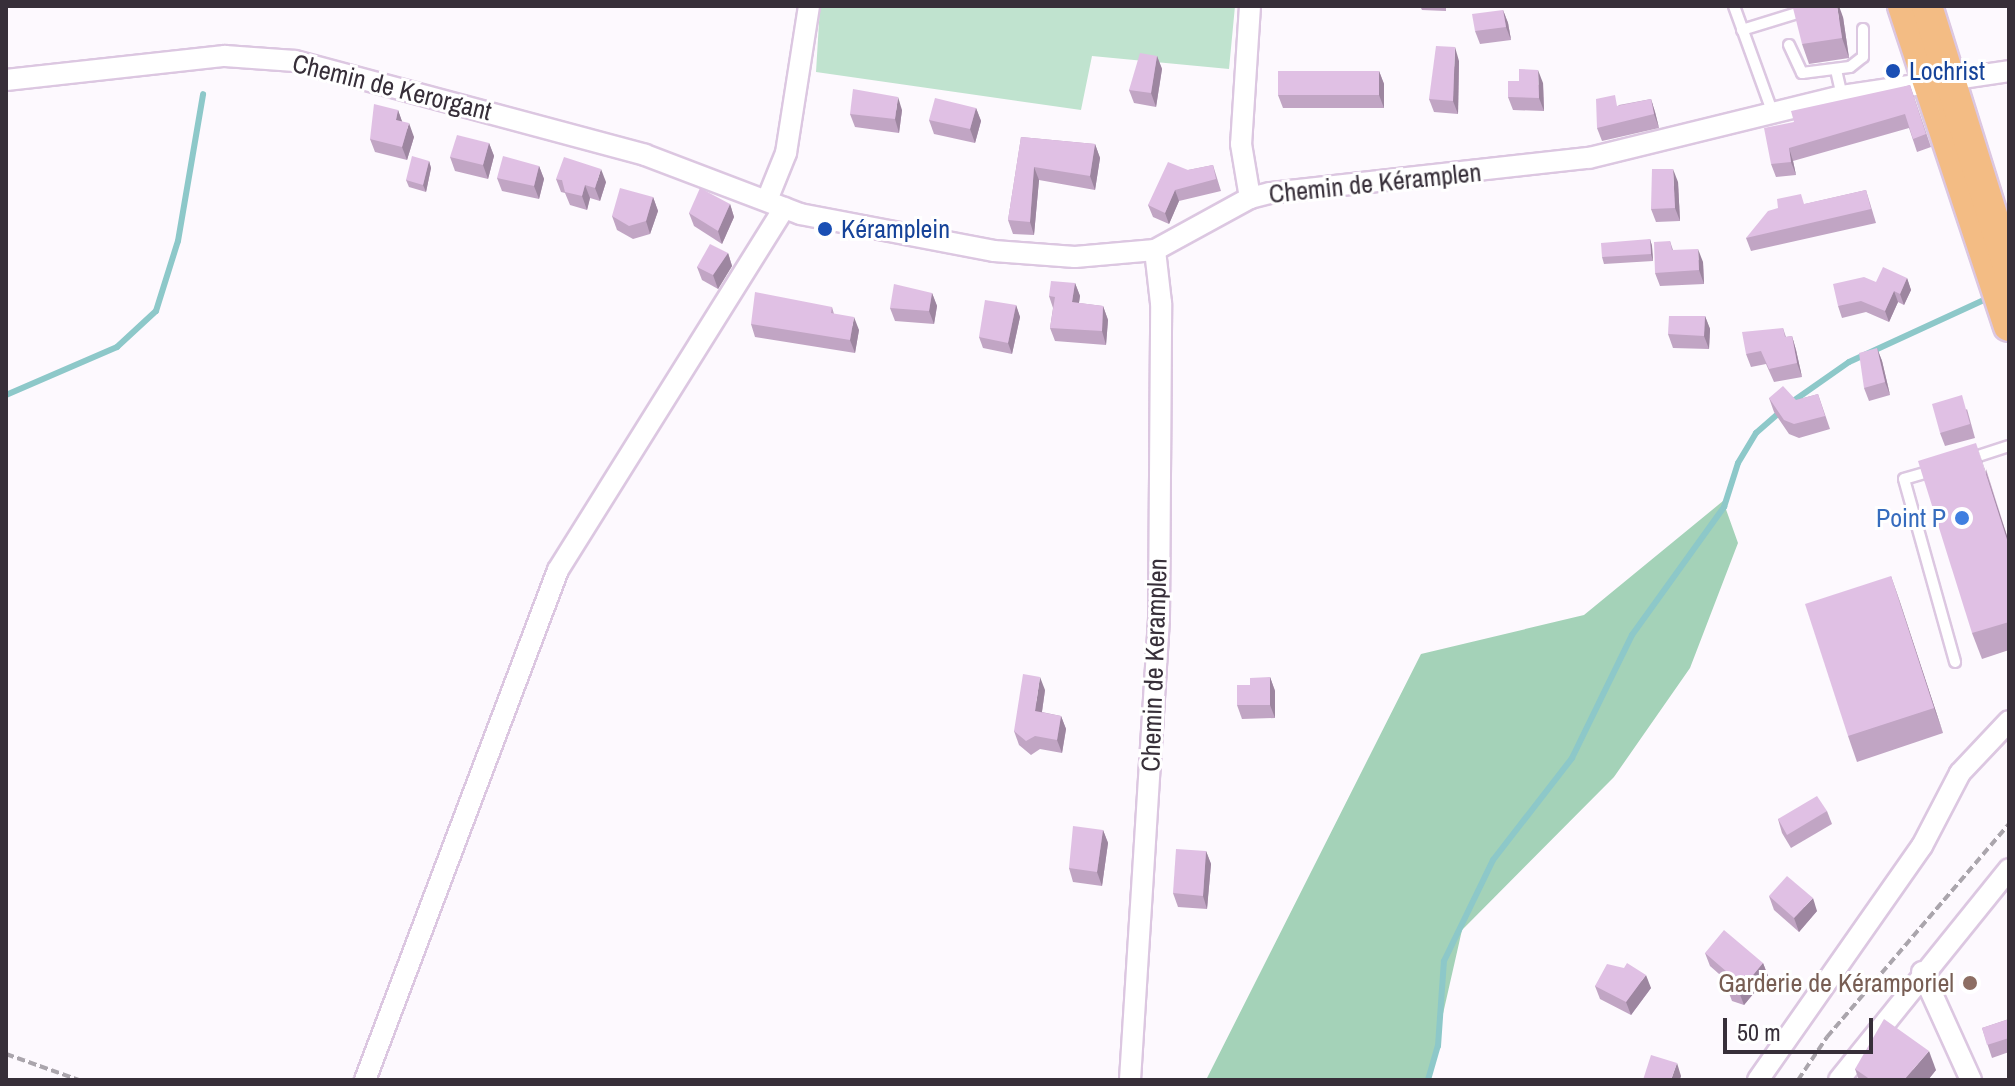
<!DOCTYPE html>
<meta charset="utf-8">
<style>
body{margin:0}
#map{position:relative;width:2015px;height:1086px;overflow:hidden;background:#fdf9fe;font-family:"Archivo Narrow",sans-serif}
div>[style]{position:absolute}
.green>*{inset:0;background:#c0e3cf}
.forest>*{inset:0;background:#a4d2b8}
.stream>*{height:6px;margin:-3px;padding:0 3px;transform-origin:3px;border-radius:3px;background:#8dc8c9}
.path>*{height:4px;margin-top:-2px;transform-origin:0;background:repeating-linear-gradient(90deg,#aaa5ac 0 8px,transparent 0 12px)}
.roads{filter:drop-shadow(2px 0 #dcc7e1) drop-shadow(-2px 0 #dcc7e1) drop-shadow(0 2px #dcc7e1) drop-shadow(0 -2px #dcc7e1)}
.lane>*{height:10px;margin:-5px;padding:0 5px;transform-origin:5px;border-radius:5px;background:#fff}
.street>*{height:20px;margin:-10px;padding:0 10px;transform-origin:10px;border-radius:10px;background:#fff}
.primary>*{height:30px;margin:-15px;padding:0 15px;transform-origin:15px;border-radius:15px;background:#f3bc84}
.wall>*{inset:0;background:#c1a5c4}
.shaded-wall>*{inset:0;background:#9d86a0}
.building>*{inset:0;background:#e0c0e4}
.dots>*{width:22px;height:22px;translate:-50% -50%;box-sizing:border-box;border:4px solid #fff;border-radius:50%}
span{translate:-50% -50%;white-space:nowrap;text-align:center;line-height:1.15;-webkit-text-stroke:6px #fff;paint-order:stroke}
.transit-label{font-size:26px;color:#164399}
.left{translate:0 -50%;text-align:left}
.street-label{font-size:26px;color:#372f39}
.shop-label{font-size:26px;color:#366cbe}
.right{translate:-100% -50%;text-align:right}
.education-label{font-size:26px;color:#785e54}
.frame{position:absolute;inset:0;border:8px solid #372f39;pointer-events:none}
.scale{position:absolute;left:1723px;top:1018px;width:150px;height:36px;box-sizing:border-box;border:4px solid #372f39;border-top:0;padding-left:10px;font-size:24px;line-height:28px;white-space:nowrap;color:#372f39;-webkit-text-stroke:6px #fff;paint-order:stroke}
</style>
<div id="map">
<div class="green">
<div style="clip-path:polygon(820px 6px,1235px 6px,1229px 69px,1092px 56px,1081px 110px,816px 72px)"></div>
</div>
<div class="forest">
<div style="clip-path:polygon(1723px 501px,1738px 543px,1690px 668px,1614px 777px,1462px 930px,1428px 1080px,1206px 1080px,1421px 654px,1584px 615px)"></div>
</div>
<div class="stream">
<div style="left:6px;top:395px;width:121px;rotate:-23.4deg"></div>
<div style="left:117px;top:347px;width:53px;rotate:-42.7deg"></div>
<div style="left:156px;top:311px;width:73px;rotate:-72.6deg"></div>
<div style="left:178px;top:241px;width:149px;rotate:-80.3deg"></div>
<div style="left:1789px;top:404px;width:73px;rotate:-35deg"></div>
<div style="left:1849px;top:362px;width:155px;rotate:-24.7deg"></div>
<div style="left:1428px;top:1080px;width:35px;rotate:-74deg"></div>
<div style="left:1438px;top:1046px;width:85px;rotate:-86deg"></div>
<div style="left:1444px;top:961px;width:112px;rotate:-64.1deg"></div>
<div style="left:1493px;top:860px;width:129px;rotate:-52.2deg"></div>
<div style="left:1572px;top:758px;width:137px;rotate:-64deg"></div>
<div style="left:1632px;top:635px;width:158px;rotate:-54.3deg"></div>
<div style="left:1724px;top:507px;width:46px;rotate:-72.3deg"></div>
<div style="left:1738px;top:463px;width:35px;rotate:-59deg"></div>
<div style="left:1756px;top:433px;width:33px;rotate:-41deg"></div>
</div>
<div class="path">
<div style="left:6px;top:1054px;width:77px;rotate:19.6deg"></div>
<div style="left:1798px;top:1080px;width:52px;rotate:-56deg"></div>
<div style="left:1827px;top:1037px;width:280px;rotate:-49.5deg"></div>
</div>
<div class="roads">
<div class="lane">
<div style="left:1734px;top:6px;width:115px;rotate:70.1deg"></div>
<div style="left:1742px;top:30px;width:82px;rotate:-17.1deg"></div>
<div style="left:1789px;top:45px;width:31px;rotate:65deg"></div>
<div style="left:1802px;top:73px;width:48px;rotate:-7.1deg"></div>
<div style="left:1850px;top:67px;width:16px;rotate:-38deg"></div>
<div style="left:1863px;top:57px;width:28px;rotate:-90deg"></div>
<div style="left:1836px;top:70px;width:27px;rotate:77deg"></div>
<div style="left:1969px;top:459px;width:42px;rotate:-18deg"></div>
<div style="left:1935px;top:470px;width:32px;rotate:164deg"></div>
<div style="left:1904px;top:479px;width:190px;rotate:74.4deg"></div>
</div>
<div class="street">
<div style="left:1250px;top:6px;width:138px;rotate:93.7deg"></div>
<div style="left:1241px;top:144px;width:55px;rotate:80.5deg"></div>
<div style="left:6px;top:80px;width:220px;rotate:-6.3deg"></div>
<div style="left:225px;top:56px;width:70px;rotate:4.1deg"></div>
<div style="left:295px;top:61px;width:362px;rotate:15deg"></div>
<div style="left:645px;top:155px;width:166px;rotate:20.8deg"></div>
<div style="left:800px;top:214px;width:197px;rotate:10.8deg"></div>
<div style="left:994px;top:251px;width:81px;rotate:4.2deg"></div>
<div style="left:1075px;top:257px;width:80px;rotate:-5deg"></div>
<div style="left:1155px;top:250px;width:108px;rotate:-28.7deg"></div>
<div style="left:1250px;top:198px;width:21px;rotate:-14deg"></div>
<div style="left:1270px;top:193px;width:321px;rotate:-6.3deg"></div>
<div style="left:1589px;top:158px;width:260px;rotate:-13.8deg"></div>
<div style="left:1842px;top:96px;width:169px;rotate:-8.5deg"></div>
<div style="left:767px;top:200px;width:51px;rotate:-68deg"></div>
<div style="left:786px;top:153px;width:149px;rotate:-81.1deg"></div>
<div style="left:1922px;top:972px;width:119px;rotate:65.6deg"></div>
<div style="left:365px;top:1080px;width:545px;rotate:-69.27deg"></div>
<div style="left:558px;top:570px;width:427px;rotate:-58deg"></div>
<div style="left:1130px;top:1080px;width:462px;rotate:-86.4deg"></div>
<div style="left:1159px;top:619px;width:316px;rotate:-89.6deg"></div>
<div style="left:1161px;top:303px;width:53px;rotate:-96.5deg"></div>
<div style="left:1758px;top:1080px;width:286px;rotate:-55deg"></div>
<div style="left:1922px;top:846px;width:82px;rotate:-62.5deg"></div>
<div style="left:1960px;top:773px;width:71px;rotate:-46.7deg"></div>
<div style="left:1839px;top:1080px;width:271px;rotate:-51.1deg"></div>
</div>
<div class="primary">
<div style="left:1903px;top:6px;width:337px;rotate:71.7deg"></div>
<div style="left:1927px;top:6px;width:276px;rotate:72.7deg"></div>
</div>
</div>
<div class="wall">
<div style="clip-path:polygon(1420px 6px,1446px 6px,1446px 11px,1422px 10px)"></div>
<div style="clip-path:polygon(1503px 10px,1508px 23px,1511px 40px,1480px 44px,1475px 31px)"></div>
<div style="clip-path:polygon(1843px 17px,1849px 58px,1809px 64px,1802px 44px)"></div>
<div style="clip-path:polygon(1157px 56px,1162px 69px,1156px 107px,1134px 103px,1129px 90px)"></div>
<div style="clip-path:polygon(1459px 61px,1458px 114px,1434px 112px,1429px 99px)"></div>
<div style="clip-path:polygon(1379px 71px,1384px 84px,1384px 108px,1283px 108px,1278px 95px)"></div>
<div style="clip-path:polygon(1543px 83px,1544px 111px,1513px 110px,1508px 97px)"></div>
<div style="clip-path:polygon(1910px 85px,1931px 147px,1917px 152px,1909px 128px,1793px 161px,1796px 175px,1776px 177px,1771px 164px,1794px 122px)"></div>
<div style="clip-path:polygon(1651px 99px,1655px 112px,1659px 128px,1602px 141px,1597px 128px,1619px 105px)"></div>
<div style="clip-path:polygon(976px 108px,981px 121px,975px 143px,934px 134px,929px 120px)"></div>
<div style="clip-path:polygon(398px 110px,402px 122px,414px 137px,407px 160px,375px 152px,370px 139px)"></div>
<div style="clip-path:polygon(902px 110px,899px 133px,855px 127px,850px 114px)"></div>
<div style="clip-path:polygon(1021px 137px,1095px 144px,1100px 158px,1095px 190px,1039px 180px,1034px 235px,1013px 234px,1008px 220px)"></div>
<div style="clip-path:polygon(489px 143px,494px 156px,488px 179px,455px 171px,450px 157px)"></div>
<div style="clip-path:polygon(429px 161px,431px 168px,426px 192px,409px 187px,406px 180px)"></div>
<div style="clip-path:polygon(1213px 165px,1221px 191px,1179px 201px,1169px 224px,1153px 217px,1148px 205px,1188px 170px)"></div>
<div style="clip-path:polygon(539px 166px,544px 179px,539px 199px,502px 191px,497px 178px)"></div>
<div style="clip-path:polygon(556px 179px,606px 182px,600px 201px,590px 198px,587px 210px,570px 205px,565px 193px,561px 192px)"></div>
<div style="clip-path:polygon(1678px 182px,1680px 221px,1656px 222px,1651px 209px)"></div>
<div style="clip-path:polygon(1866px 190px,1876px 223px,1751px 251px,1746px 238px,1805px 204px)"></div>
<div style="clip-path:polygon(653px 197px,658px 211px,650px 234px,633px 239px,617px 230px,612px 216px)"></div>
<div style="clip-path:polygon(730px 204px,734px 217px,722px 244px,694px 226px,689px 213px)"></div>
<div style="clip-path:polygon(1650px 239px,1652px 246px,1653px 261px,1604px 264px,1602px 257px)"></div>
<div style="clip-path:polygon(1670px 241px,1673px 250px,1703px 262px,1704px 284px,1660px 286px,1655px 273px)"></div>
<div style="clip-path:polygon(728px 253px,732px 266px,718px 289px,702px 280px,697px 267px)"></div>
<div style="clip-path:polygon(1907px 278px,1911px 290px,1904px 305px,1898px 302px,1889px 322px,1866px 312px,1842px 318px,1838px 306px,1876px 282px)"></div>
<div style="clip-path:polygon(1075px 283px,1080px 296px,1079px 303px,1103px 306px,1108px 320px,1106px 345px,1055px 341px,1050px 328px,1053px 308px,1049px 296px)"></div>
<div style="clip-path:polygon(932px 293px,937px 306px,934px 324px,895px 321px,890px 308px)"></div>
<div style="clip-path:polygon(1016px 305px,1020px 317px,1012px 354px,983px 348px,979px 337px)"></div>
<div style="clip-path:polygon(832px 307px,834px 314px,859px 330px,855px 353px,755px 337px,751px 324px)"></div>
<div style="clip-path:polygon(1705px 316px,1710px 329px,1709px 349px,1673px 348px,1668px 334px)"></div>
<div style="clip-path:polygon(1783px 328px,1786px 337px,1792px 336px,1796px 350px,1802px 377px,1774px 382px,1766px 364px,1751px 367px,1746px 354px)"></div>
<div style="clip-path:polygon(1877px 348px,1882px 361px,1890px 395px,1869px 401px,1864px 388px)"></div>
<div style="clip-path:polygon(1818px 394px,1830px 429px,1799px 438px,1789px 434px,1774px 412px,1769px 398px,1796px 400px)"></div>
<div style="clip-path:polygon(1967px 409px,1975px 438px,1945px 446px,1940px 433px)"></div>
<div style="clip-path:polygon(1986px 469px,2009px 542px,2009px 650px,1982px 659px,1972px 633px)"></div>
<div style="clip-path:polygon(1891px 576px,1943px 733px,1857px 762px,1848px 736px)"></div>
<div style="clip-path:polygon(1270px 677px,1275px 691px,1275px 718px,1242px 719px,1237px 705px,1250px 685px)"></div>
<div style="clip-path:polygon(1045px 690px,1042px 712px,1061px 716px,1066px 729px,1062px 753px,1040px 749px,1031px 755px,1019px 745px,1014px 731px)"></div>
<div style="clip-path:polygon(1827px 811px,1832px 824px,1791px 848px,1782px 833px,1778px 819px)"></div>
<div style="clip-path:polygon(1103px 830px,1108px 843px,1102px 886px,1073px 882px,1069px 868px)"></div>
<div style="clip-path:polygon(1206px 851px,1211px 864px,1207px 909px,1178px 907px,1173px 893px)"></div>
<div style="clip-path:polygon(1769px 896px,1817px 911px,1799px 932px,1774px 910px)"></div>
<div style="clip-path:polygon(1705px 953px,1763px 963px,1768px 976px,1744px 1005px,1732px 1001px,1727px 988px,1727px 981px,1710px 966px)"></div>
<div style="clip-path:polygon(1624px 968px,1651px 988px,1631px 1015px,1600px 999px,1595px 986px)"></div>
<div style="clip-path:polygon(2009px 1019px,2009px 1052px,1992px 1058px,1982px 1028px)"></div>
<div style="clip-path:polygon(1855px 1069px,1936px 1070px,1928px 1080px,1859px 1080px)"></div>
</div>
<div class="shaded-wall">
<div style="clip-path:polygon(1837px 6px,1839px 6px,1843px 17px,1849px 58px,1842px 38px)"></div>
<div style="clip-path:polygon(1503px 10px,1508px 23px,1511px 40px,1506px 27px)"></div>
<div style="clip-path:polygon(1455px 47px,1459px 61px,1458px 114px,1453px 101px)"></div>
<div style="clip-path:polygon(1157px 56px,1162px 69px,1156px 107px,1151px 93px)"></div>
<div style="clip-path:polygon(1538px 70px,1543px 83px,1544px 111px,1539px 98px)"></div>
<div style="clip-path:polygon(1379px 71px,1384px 84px,1384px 108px,1379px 95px)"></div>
<div style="clip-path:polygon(898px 97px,902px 110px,899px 133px,895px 119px)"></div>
<div style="clip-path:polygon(1651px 99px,1655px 112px,1659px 128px,1654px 114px)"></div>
<div style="clip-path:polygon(976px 108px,981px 121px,975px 143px,970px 129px)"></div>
<div style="clip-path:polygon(398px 110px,403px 124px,396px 120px)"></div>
<div style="clip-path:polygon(409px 123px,414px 137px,407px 160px,402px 147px)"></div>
<div style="clip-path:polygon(489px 143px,494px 156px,488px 179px,483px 165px)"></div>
<div style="clip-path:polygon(1095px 144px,1100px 158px,1095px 190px,1090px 176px)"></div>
<div style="clip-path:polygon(1789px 148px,1793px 161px,1796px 175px,1791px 162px)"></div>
<div style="clip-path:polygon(429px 161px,431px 168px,426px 192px,423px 185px)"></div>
<div style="clip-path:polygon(539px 166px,544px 179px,539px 199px,534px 186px)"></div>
<div style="clip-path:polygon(1034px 167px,1039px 180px,1034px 235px,1030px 222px)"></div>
<div style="clip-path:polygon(601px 169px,606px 182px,600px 201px,595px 188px)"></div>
<div style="clip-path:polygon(1673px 169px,1678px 182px,1680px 221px,1675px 208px)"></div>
<div style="clip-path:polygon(585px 185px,590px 198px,587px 210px,582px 196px)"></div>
<div style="clip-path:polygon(1175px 190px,1179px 201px,1169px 224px,1165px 213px)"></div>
<div style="clip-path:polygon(653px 197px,658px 211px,650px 234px,646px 221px)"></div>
<div style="clip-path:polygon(730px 204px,734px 217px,722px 244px,718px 231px)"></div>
<div style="clip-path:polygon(1650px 239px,1652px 246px,1653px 261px,1651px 254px)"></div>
<div style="clip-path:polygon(1698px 249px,1703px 262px,1704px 284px,1699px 270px)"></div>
<div style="clip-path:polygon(728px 253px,732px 266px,718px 289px,713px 275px)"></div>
<div style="clip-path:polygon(1907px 278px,1911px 290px,1904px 305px,1900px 294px)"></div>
<div style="clip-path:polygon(1075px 283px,1080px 296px,1077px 315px,1072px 302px)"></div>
<div style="clip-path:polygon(1894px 291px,1898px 302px,1889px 322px,1885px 311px)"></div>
<div style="clip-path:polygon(932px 293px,937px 306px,934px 324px,929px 311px)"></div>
<div style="clip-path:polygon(1016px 305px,1020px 317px,1012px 354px,1008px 343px)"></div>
<div style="clip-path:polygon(1103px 306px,1108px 320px,1106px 345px,1102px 331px)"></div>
<div style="clip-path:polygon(1705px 316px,1710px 329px,1709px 349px,1704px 336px)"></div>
<div style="clip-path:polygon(854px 317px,859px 330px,855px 353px,850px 340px)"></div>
<div style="clip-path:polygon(1792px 336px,1796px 350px,1802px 377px,1797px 363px)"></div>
<div style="clip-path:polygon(1877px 348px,1882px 361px,1890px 395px,1885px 382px)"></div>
<div style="clip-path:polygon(1976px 443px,2009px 542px,2009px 546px)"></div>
<div style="clip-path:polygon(1891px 576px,1900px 602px,1943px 733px,1934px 708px)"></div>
<div style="clip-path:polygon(1040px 677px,1045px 690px,1040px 725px,1035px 711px)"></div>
<div style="clip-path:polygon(1270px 677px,1275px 691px,1275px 718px,1270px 705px)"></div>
<div style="clip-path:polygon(1061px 716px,1066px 729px,1062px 753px,1057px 740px)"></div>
<div style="clip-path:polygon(1103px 830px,1108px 843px,1102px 886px,1097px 872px)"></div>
<div style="clip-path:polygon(1206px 851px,1211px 864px,1207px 909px,1203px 896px)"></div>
<div style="clip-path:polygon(1813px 898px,1817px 911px,1799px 932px,1794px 918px)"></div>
<div style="clip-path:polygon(1763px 963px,1768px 976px,1744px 1005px,1739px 992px)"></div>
<div style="clip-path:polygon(1646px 975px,1651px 988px,1631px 1015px,1626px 1002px)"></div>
<div style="clip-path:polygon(1929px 1051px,1936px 1070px,1928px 1080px,1904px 1080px)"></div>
<div style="clip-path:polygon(1677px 1063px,1681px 1076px,1680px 1080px,1671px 1080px)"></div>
</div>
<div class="building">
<div style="clip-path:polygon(1801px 6px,1837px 6px,1842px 38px,1802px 44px,1793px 8px)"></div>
<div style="clip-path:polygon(1503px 10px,1506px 27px,1475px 31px,1472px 14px)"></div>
<div style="clip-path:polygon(1436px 46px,1455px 47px,1453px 101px,1429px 99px)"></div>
<div style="clip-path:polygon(1140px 53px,1157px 56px,1151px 93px,1129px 90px)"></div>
<div style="clip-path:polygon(1519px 69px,1538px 70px,1539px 98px,1508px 97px,1508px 81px,1519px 81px)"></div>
<div style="clip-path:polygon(1278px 71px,1379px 71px,1379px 95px,1278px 95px)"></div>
<div style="clip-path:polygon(1910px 85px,1926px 134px,1913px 139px,1905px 114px,1789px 148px,1791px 162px,1771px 164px,1764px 128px,1794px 122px,1791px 111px)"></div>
<div style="clip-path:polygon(853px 89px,898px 97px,895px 119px,850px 114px)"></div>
<div style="clip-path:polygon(1615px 95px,1617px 106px,1651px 99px,1654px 114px,1597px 128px,1596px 99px)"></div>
<div style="clip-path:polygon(935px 98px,976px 108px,970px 129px,929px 120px)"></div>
<div style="clip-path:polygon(374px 104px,398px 110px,396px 120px,409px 123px,402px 147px,370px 139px)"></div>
<div style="clip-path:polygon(457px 135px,489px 143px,483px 165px,450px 157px)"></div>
<div style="clip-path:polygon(1021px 137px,1095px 144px,1090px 176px,1034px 167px,1030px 222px,1008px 220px)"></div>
<div style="clip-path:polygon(412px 156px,429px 161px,423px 185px,406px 180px)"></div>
<div style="clip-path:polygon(503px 156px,539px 166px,534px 186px,497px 178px)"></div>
<div style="clip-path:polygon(564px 157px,601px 169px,595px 188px,585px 185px,582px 196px,565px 192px,562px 180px,556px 179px)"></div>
<div style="clip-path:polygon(1168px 162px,1188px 170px,1213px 165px,1216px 179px,1175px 190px,1165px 213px,1148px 205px)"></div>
<div style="clip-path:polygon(1652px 169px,1673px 169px,1675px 208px,1651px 209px)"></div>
<div style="clip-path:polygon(620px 188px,653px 197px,646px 221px,629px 226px,612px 216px)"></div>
<div style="clip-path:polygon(700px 188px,730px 204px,718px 231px,689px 213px)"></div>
<div style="clip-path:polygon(1866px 190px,1871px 209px,1746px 238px,1768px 211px,1778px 208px,1777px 199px,1801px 194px,1804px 204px)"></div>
<div style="clip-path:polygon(1650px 239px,1651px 254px,1602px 257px,1601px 243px)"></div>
<div style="clip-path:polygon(1670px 241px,1672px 250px,1698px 249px,1699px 270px,1655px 273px,1654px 242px)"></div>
<div style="clip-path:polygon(710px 244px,728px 253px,713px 275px,697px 267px)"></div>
<div style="clip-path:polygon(1883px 267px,1907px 278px,1900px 294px,1894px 291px,1885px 311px,1861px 301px,1838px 306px,1833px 284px,1864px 277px,1876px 282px)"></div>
<div style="clip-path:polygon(1051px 281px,1075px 283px,1072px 302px,1103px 306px,1102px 331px,1050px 328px,1055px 297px,1049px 296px)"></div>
<div style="clip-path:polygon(894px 284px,932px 293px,929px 311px,890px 308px)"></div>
<div style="clip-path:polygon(755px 292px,832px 307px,831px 313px,854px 317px,850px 340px,751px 324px)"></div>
<div style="clip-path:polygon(985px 300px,1016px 305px,1008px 343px,979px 337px)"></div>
<div style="clip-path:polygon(1669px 316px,1705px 316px,1704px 336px,1668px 334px)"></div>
<div style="clip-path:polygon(1783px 328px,1785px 337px,1792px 336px,1797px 363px,1769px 369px,1761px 351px,1746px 354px,1742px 332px)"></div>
<div style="clip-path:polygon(1877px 348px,1885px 382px,1864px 388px,1859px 353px)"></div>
<div style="clip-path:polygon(1783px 386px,1796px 400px,1818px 394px,1825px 416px,1794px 424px,1784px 420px,1769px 398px)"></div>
<div style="clip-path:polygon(1962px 395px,1970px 424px,1940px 433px,1932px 404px)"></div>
<div style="clip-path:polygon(1976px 443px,2009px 546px,2009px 622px,1972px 633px,1918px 461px)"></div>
<div style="clip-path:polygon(1891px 576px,1934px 708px,1848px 736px,1805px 604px)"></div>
<div style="clip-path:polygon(1023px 674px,1040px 677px,1035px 711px,1061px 716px,1057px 740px,1035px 736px,1026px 741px,1014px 731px)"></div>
<div style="clip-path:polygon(1270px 677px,1270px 705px,1237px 705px,1237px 685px,1250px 685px,1250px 678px)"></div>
<div style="clip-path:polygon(1817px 796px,1827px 811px,1787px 835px,1778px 819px)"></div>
<div style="clip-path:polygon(1073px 826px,1103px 830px,1097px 872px,1069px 868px)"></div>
<div style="clip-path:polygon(1176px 849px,1206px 851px,1203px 896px,1173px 893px)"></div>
<div style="clip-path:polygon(1787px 876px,1813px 898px,1794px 918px,1769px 896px)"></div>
<div style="clip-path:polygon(1724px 930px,1763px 963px,1739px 992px,1727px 988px,1727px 972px,1705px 953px)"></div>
<div style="clip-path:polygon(1627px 963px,1646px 975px,1626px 1002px,1595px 986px,1607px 964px,1624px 968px)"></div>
<div style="clip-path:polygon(1884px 1019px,1929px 1051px,1904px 1080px,1871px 1080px,1855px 1069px)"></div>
<div style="clip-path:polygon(2009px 1019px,2009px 1038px,1987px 1045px,1982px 1028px)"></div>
<div style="clip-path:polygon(1651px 1055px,1677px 1063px,1671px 1080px,1643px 1080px)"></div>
</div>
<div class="dots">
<div style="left:1893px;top:71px;background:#1a4fb4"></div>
<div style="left:825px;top:229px;background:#1a4fb4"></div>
<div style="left:1962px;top:518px;background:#3f7fe0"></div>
<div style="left:1970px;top:983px;background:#8d6e63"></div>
</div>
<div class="transit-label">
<span class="left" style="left:1909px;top:71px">Lochrist</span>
<span class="left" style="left:841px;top:229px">Kéramplein</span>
</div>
<div class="street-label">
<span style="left:392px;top:87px;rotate:14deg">Chemin de Kerorgant</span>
<span style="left:1375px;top:183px;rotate:-6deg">Chemin de Kéramplen</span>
<span style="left:1154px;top:665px;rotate:-88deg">Chemin de Keramplen</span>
</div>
<div class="shop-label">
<span class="right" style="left:1946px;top:518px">Point P</span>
</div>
<div class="education-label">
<span class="right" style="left:1954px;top:983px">Garderie de Kéramporiel</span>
</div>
<div class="frame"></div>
<div class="scale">50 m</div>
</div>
